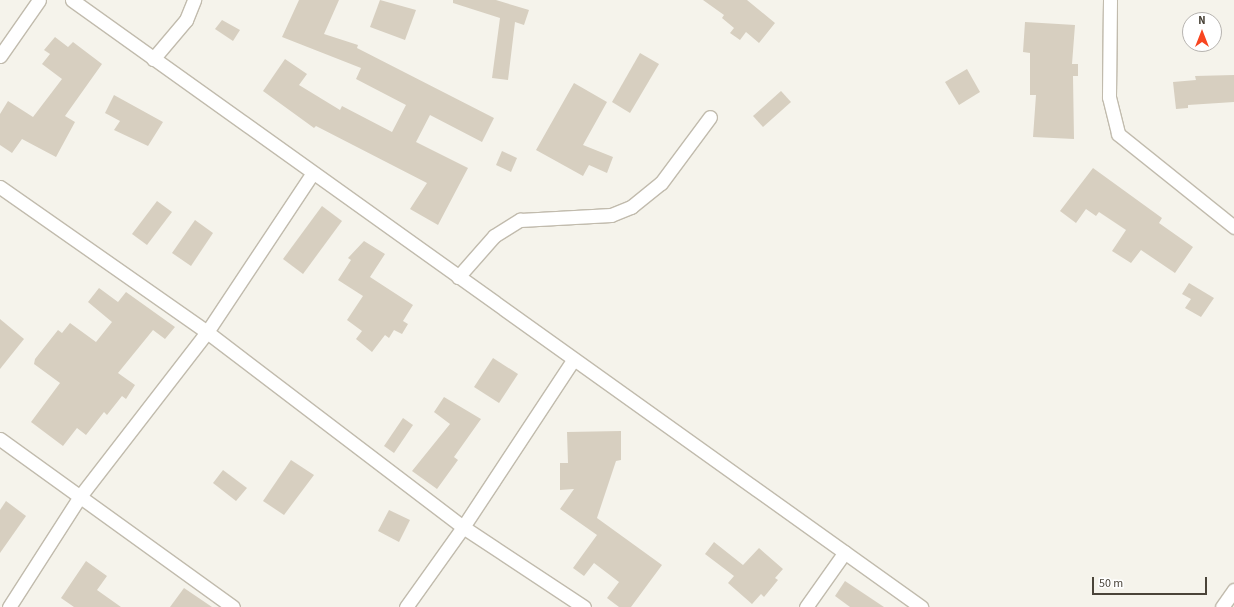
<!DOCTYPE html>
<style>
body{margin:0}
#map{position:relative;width:1234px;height:607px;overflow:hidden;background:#f5f3eb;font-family:"Source Sans 3",sans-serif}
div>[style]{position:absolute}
.building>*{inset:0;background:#d7cfc0}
.roads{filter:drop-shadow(1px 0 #c1bbad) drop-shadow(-1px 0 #c1bbad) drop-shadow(0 1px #c1bbad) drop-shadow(0 -1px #c1bbad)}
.minor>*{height:13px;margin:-6.5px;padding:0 6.5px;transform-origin:6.5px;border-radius:6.5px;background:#fff}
span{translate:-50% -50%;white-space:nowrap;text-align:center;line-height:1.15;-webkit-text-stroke:3px #fff;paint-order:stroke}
.north{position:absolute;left:1182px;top:12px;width:40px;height:40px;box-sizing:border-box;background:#fff;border:1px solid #b7b4b0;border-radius:50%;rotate:0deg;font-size:11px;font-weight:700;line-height:16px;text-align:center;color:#4a4439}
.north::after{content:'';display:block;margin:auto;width:14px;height:18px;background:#f84520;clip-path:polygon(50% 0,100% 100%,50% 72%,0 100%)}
.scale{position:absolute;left:1092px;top:577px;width:115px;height:18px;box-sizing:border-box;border:2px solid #4a4439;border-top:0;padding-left:5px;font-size:12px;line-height:14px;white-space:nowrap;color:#4a4439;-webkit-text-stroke:3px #fff;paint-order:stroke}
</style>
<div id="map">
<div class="building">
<div style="clip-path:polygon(299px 0,339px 0,324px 34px,358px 45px,357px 48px,494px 118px,482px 142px,430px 115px,416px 142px,468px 168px,438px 225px,410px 209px,427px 183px,316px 126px,314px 128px,263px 91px,285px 59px,307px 74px,299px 85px,340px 110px,342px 106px,392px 132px,406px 105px,356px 79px,361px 68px,282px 37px)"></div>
<div style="clip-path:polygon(380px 0,416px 10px,405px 40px,370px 27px)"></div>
<div style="clip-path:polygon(453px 0,496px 0,529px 10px,524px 25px,515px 22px,508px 80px,492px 78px,500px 18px,453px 3px)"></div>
<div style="clip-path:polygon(703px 0,747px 0,775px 23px,759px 43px,746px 32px,740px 40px,730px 33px,734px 28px,722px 18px,724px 15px)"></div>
<div style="clip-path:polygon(222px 20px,240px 30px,233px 41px,215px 29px)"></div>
<div style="clip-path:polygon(1025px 22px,1075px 25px,1072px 64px,1078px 64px,1078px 76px,1073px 76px,1074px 139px,1033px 137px,1036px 95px,1030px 95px,1030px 53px,1023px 52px)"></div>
<div style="clip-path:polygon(55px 37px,68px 47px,73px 42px,102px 64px,65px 116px,75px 122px,56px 157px,22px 139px,12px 153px,0 145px,0 114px,8px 101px,33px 117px,62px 79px,42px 64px,50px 54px,44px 50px)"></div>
<div style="clip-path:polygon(640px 53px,659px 64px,630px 113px,612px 102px)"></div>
<div style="clip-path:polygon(967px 69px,980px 92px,959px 105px,945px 82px)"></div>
<div style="clip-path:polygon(1234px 75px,1234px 102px,1188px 105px,1188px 108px,1176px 109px,1173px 82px,1196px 80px,1195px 76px)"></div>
<div style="clip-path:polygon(574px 83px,607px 102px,583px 145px,613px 157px,607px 173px,589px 165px,583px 176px,536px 150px)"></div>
<div style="clip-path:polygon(781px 91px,791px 102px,763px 127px,753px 116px)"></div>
<div style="clip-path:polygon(114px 95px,163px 122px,148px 146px,114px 130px,120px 121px,105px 113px)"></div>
<div style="clip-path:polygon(502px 151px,517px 158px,511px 172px,496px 165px)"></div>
<div style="clip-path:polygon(1093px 168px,1162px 218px,1159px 223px,1193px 247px,1175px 273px,1141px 250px,1131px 263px,1112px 251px,1126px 230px,1099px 212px,1096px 216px,1086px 209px,1076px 223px,1060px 211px)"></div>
<div style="clip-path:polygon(157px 201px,172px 212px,147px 245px,132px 234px)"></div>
<div style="clip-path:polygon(322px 206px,342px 221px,303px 274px,283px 259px)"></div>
<div style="clip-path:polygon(195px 220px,213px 233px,191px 266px,172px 253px)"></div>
<div style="clip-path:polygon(364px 241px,385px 254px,370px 277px,413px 305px,403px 321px,408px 324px,402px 334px,394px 330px,389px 338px,385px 335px,372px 352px,356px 339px,362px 331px,347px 320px,363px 296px,338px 280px,351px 260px,348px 258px)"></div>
<div style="clip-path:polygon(1189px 283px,1214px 298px,1201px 317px,1185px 308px,1191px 299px,1182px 294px)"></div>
<div style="clip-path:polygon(99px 288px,118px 302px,126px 292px,175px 327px,165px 339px,153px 330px,118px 373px,135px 385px,126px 399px,122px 396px,107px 415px,104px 412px,86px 435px,77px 428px,63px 446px,31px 422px,60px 383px,34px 364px,35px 359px,58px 330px,62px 333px,70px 323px,96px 342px,112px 322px,88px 302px)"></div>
<div style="clip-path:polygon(0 319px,24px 339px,0 369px)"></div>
<div style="clip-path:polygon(493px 358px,518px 374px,499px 403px,474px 387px)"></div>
<div style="clip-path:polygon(444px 397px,481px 419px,454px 457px,458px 460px,437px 489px,412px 471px,450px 424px,434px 412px)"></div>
<div style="clip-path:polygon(403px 418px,413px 425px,394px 453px,384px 446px)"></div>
<div style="clip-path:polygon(621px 431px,621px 460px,616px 461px,597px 518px,662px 565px,631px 607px,619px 607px,607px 598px,619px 582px,594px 563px,584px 576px,573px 568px,597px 535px,560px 509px,574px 489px,560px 490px,560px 463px,568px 463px,567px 432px)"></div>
<div style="clip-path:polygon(291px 460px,314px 475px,284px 515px,263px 501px)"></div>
<div style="clip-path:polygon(223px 470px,247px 488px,236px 501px,213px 483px)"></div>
<div style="clip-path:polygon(6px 501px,26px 516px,0 553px,0 510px)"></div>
<div style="clip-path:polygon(389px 510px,410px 520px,399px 542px,378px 531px)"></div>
<div style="clip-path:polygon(714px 542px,743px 565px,759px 548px,783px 569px,775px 578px,778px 580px,764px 597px,761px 594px,752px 604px,728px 583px,734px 576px,705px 554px)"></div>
<div style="clip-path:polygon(86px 561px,107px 576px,97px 590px,121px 607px,74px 607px,61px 598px)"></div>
<div style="clip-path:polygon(845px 581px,884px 607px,850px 607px,835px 596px)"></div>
<div style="clip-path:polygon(184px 588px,212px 607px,170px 607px)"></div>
</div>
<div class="roads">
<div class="minor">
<div style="left:72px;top:0;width:1044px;rotate:35.56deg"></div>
<div style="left:1110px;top:0;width:97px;rotate:90.6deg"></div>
<div style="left:1109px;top:97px;width:38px;rotate:76deg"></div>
<div style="left:1118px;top:134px;width:149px;rotate:38.7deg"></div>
<div style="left:0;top:56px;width:68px;rotate:-55.1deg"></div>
<div style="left:153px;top:59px;width:51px;rotate:-49.8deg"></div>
<div style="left:186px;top:20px;width:22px;rotate:-68deg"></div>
<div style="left:0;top:187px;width:253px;rotate:35deg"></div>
<div style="left:207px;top:332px;width:322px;rotate:37.3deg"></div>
<div style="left:463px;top:527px;width:145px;rotate:33.5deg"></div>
<div style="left:458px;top:277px;width:55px;rotate:-48.7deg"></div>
<div style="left:494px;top:236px;width:31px;rotate:-32deg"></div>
<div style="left:520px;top:220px;width:91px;rotate:-3.1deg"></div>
<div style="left:611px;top:215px;width:22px;rotate:-22deg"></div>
<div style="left:631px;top:207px;width:38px;rotate:-39deg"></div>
<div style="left:661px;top:183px;width:82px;rotate:-53.4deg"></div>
<div style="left:0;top:439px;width:287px;rotate:35.8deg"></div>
<div style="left:9px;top:607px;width:133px;rotate:-57.3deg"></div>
<div style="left:81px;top:495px;width:206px;rotate:-52.3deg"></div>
<div style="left:207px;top:332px;width:190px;rotate:-56.4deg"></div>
<div style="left:406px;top:607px;width:98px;rotate:-54.5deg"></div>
<div style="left:463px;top:527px;width:200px;rotate:-56.6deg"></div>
<div style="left:806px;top:607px;width:67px;rotate:-54.7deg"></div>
<div style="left:1222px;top:607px;width:21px;rotate:-55deg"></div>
</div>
</div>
<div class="north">N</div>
<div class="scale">50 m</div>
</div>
